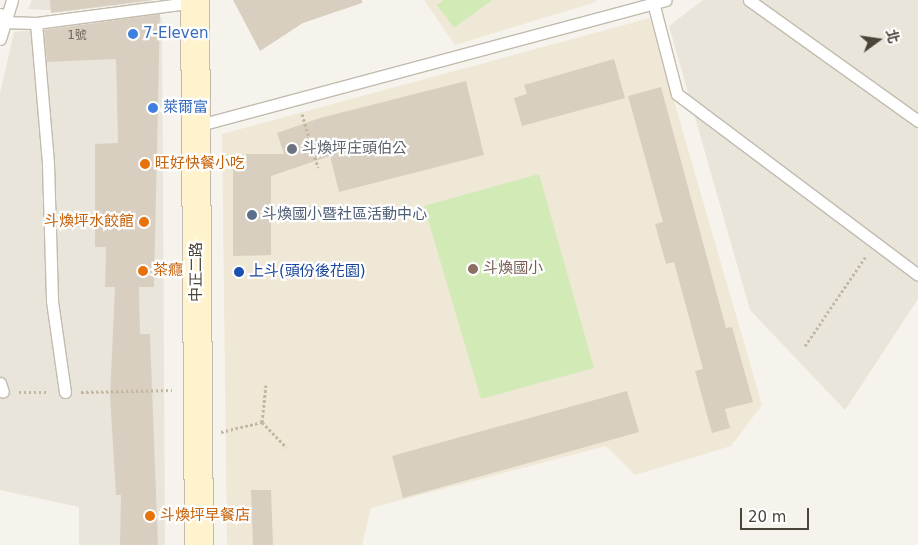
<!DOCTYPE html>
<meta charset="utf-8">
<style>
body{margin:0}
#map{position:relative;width:918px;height:545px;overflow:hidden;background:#f6f3ec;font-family:"DejaVu Sans","Noto Sans TC",sans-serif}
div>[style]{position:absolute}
.residential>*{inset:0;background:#eae5da}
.education>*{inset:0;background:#efe8d6}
.green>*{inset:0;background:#d2eab5}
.building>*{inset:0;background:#d8cfc1}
.path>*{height:3px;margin-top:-1.5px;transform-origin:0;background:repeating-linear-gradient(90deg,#c4b79f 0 2.5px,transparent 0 5px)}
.roads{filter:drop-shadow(1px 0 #c2bbae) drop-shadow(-1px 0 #c2bbae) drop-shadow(0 1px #c2bbae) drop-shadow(0 -1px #c2bbae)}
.lane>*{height:11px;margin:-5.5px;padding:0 5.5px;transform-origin:5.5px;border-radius:5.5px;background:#fff}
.secondary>*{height:28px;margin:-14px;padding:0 14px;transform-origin:14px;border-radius:14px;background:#fff3cd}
.dots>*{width:14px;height:14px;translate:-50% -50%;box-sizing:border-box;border:2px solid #fff;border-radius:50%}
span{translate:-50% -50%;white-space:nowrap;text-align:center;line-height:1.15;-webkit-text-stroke:4.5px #fff;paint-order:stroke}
.number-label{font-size:12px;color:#6e675b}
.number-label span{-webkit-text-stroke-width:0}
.shop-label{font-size:15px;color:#366cbe}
.left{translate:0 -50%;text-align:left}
.worship-label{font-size:15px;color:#5b616d}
.food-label{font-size:15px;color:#c56008}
.right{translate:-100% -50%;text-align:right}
.service-label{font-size:15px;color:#4e5e75}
.education-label{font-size:15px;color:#785e54}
.street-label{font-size:15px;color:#4b4439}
.transit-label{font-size:15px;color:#164399}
.north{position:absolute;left:853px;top:15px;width:50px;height:50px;-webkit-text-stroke:4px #fff;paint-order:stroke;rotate:76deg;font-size:14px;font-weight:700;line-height:20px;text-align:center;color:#4b4439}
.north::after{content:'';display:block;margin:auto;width:18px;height:22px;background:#4b4439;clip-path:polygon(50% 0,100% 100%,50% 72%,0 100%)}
.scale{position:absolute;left:740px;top:508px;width:69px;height:22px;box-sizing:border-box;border:2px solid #4b4439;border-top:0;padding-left:6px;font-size:15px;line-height:18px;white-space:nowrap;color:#4b4439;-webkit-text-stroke:4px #fff;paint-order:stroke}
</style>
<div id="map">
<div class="residential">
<div style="clip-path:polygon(32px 0,151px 0,151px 2px,67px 11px,28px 9px)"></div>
<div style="clip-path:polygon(703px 0,918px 0,918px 299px,845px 410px,750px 310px,669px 26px)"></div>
<div style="clip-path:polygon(162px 17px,165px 545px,79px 545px,79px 507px,0 490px,0 93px,14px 32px)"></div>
</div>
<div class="education">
<div style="clip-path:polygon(424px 0,596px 0,596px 2px,455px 45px)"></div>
<div style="clip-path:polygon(650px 18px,762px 405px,731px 446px,635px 475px,606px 446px,371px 508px,362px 545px,227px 545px,222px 134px)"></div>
</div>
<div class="green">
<div style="clip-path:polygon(444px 0,492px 0,454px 28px,437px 5px)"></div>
<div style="clip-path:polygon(539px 174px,594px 368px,481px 399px,424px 206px)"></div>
</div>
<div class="building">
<div style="clip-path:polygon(50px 0,153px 0,51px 13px)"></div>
<div style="clip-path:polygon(233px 0,362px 0,362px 3px,303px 23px,260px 51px)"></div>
<div style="clip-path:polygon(160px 14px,154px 287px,139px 287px,140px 334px,150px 334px,158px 545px,120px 545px,121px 495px,116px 495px,110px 397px,115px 287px,105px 287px,106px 247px,95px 247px,95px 144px,118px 143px,116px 59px,47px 62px,44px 30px)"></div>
<div style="clip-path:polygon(614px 59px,625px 98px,522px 126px,514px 98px,527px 94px,524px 85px)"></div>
<div style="clip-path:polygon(466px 81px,484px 155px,339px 192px,330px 156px,271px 176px,271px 255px,233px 256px,233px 164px,247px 164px,246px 154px,284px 154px,277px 133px,320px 118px)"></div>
<div style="clip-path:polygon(661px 87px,726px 328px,732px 327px,753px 402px,725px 409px,730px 428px,712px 433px,695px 371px,703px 369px,674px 262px,666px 264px,655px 224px,663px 222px,628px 96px)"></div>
<div style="clip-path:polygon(627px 391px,639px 432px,403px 498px,392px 456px)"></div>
<div style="clip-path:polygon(251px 490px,271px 490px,273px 545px,253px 545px)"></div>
</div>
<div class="path">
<div style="left:302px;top:114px;width:56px;rotate:73.5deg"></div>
<div style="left:805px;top:346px;width:109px;rotate:-55.9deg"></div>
<div style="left:19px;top:392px;width:28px"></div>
<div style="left:81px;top:392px;width:91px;rotate:-1.3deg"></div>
<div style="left:262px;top:422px;width:35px;rotate:46deg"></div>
<div style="left:221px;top:432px;width:42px;rotate:-13.7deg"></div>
<div style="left:262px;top:422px;width:37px;rotate:-84deg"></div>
</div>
<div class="roads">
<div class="lane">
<div style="left:749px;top:0;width:208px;rotate:35.6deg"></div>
<div style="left:654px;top:6px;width:91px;rotate:75.4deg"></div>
<div style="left:677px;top:94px;width:301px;rotate:36.9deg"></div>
<div style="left:0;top:14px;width:9px;rotate:63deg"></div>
<div style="left:4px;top:22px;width:32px;rotate:2deg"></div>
<div style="left:36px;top:23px;width:160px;rotate:-7.5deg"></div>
<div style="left:36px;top:23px;width:142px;rotate:85.1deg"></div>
<div style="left:48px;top:164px;width:137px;rotate:88.3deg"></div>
<div style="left:52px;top:301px;width:92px;rotate:81.9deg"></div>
<div style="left:0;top:39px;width:41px;rotate:-72.9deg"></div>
<div style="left:196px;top:126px;width:486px;rotate:-15deg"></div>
<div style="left:0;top:383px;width:9px;rotate:72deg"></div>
</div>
<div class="secondary">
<div style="left:195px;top:0;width:545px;rotate:89.58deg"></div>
</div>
</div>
<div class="dots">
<div style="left:133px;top:34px;background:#3f7fe0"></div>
<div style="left:153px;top:108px;background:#3f7fe0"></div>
<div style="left:292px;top:149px;background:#6b7280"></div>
<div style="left:145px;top:164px;background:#e8710a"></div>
<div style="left:252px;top:215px;background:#5c6f8a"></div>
<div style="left:144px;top:222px;background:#e8710a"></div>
<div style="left:473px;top:269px;background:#8d6e63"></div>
<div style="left:143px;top:271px;background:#e8710a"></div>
<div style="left:239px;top:272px;background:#1a4fb4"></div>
<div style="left:150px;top:516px;background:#e8710a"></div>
</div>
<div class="number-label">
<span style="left:77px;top:36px">1號</span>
</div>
<div class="shop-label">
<span class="left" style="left:143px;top:34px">7-Eleven</span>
<span class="left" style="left:163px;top:108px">萊爾富</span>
</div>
<div class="worship-label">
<span class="left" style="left:302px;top:149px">斗煥坪庄頭伯公</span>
</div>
<div class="food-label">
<span class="left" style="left:155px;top:164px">旺好快餐小吃</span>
<span class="right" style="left:134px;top:222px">斗煥坪水餃館</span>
<span class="left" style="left:153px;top:271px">茶癮</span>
<span class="left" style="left:160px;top:516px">斗煥坪早餐店</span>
</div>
<div class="service-label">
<span class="left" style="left:262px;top:215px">斗煥國小暨社區活動中心</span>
</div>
<div class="education-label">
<span class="left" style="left:483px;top:269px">斗煥國小</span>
</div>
<div class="street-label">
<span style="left:197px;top:272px;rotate:-90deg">中正二路</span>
</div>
<div class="transit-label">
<span class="left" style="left:249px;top:272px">上斗(頭份後花園)</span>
</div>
<div class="north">北</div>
<div class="scale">20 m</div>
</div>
